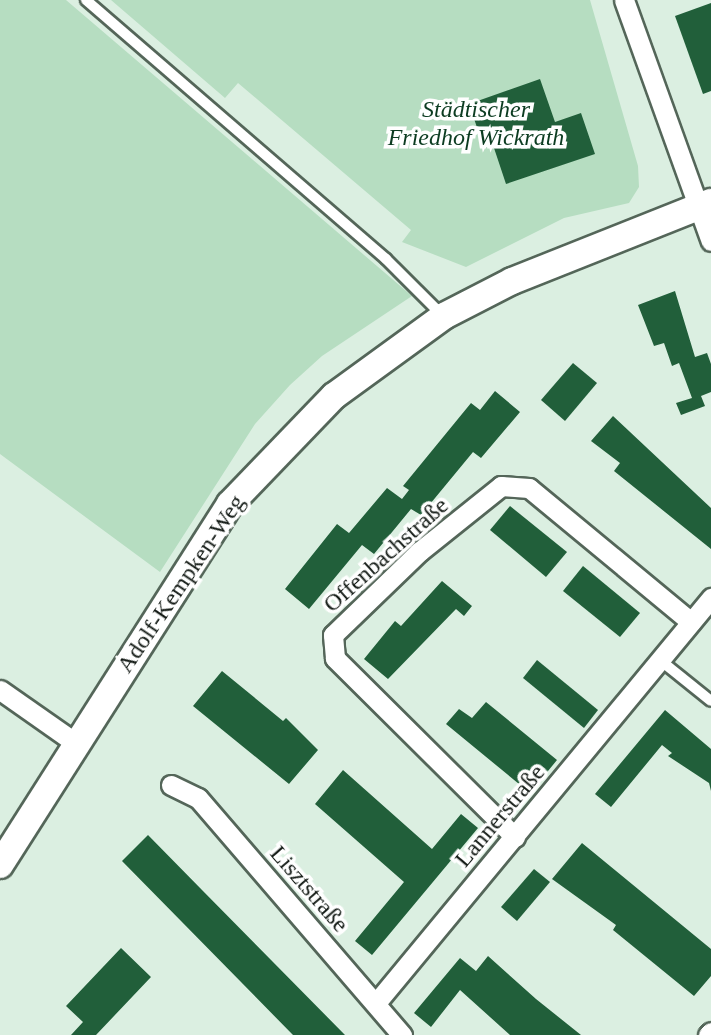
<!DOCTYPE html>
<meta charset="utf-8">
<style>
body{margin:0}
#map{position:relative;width:711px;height:1035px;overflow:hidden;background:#dbefe1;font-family:Georgia,serif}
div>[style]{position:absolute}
.green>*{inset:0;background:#b6ddc1}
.building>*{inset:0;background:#215f3a}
.roads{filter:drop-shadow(2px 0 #546659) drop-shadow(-2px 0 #546659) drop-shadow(0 2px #546659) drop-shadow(0 -2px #546659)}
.lane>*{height:10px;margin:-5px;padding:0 5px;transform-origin:5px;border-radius:5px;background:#fff}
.street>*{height:19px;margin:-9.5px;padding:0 9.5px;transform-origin:9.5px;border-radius:9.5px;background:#fff}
.secondary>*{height:26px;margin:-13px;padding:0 13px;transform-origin:13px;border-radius:13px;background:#fff}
span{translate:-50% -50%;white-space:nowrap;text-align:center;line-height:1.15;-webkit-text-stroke:7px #fff;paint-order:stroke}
.park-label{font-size:24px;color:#0c3c21;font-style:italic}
.street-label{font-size:24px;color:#131a15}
</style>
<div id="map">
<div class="green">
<div style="clip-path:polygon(0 0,66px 0,412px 296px,322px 356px,290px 385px,255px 424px,160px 572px,0 454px)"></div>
<div style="clip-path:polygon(111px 0,590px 0,638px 166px,639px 187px,629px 203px,564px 218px,466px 267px,402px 242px,411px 230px,238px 83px,225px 98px)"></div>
</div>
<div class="building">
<div style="clip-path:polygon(711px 3px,711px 91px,703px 94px,675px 16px)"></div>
<div style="clip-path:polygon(540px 79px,555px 122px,581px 113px,595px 154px,506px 184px,493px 145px,484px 148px,469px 104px)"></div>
<div style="clip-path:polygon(675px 291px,695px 357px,707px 353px,711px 364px,711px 392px,701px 396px,705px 406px,681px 415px,676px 403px,692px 398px,679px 363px,672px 366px,664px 343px,654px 346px,638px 305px)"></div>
<div style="clip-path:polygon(573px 363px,597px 383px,565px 421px,541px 400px)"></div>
<div style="clip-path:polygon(495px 391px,520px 412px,481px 458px,473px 452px,421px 515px,411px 509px,374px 554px,362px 545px,309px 609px,285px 589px,337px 524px,349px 533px,387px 488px,402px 499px,409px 490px,403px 486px,471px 403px,480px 410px)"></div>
<div style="clip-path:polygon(613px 416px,711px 508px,711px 549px,614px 471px,620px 463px,591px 441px)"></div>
<div style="clip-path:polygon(510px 506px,567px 552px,546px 577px,490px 530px)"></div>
<div style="clip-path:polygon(583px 566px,640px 613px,620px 637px,563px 591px)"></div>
<div style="clip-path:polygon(442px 581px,472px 606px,464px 616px,456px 609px,388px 679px,364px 659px,395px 621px,401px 626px)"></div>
<div style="clip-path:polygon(537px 660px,598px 710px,584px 728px,523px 678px)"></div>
<div style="clip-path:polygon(222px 671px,283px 721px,286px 718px,318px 750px,289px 784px,193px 706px)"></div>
<div style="clip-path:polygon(486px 702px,557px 760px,530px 793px,446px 724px,459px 709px,472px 718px)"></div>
<div style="clip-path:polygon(665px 710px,711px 749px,711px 791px,709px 783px,668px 756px,672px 753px,662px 745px,611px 807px,595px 794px)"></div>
<div style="clip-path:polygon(343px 770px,432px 849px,461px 814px,478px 828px,372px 955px,355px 941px,404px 882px,315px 804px)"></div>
<div style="clip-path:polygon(148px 835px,202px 890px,345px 1035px,293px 1035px,122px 861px)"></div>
<div style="clip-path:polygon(582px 843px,711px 949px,711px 976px,694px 996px,613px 930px,616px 925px,552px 879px)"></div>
<div style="clip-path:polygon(534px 869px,550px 882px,517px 921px,501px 907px)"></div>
<div style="clip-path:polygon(121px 948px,151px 977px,96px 1035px,71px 1035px,83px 1022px,66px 1006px)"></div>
<div style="clip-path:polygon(488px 956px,536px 999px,581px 1035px,510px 1035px,460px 990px,431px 1027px,414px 1013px,460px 958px,476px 971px)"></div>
</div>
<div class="roads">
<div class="lane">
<div style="left:86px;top:0;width:396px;rotate:40.8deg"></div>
<div style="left:386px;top:259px;width:79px;rotate:45deg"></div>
<div style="left:660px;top:660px;width:65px;rotate:38.8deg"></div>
</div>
<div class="street">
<div style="left:624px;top:0;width:256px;rotate:70.2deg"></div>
<div style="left:0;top:690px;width:94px;rotate:35deg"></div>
<div style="left:171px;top:785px;width:30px;rotate:26deg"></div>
<div style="left:198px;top:798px;width:313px;rotate:49.3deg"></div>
<div style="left:515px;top:837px;width:254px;rotate:-135.2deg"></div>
<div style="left:335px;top:658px;width:23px;rotate:-95deg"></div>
<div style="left:333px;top:635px;width:121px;rotate:-44deg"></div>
<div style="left:420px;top:551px;width:104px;rotate:-38.7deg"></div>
<div style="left:501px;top:486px;width:28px;rotate:4deg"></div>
<div style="left:529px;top:488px;width:210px;rotate:39.6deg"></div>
<div style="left:376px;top:1003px;width:526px;rotate:-50.4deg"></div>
<div style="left:708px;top:1035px;width:4px;rotate:-45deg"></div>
</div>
<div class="secondary">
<div style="left:0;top:865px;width:428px;rotate:-57.5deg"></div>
<div style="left:230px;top:504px;width:150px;rotate:-46.1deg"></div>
<div style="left:334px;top:396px;width:136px;rotate:-36deg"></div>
<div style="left:444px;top:316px;width:76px;rotate:-27.2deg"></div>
<div style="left:512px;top:281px;width:214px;rotate:-21.7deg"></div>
</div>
</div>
<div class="park-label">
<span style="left:476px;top:124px">Städtischer<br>Friedhof Wickrath</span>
</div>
<div class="street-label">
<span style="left:386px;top:555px;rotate:-42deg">Offenbachstraße</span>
<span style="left:181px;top:584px;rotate:-56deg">Adolf-Kempken-Weg</span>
<span style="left:500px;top:816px;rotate:-50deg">Lannerstraße</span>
<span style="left:309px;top:889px;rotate:49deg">Lisztstraße</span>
</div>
</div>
